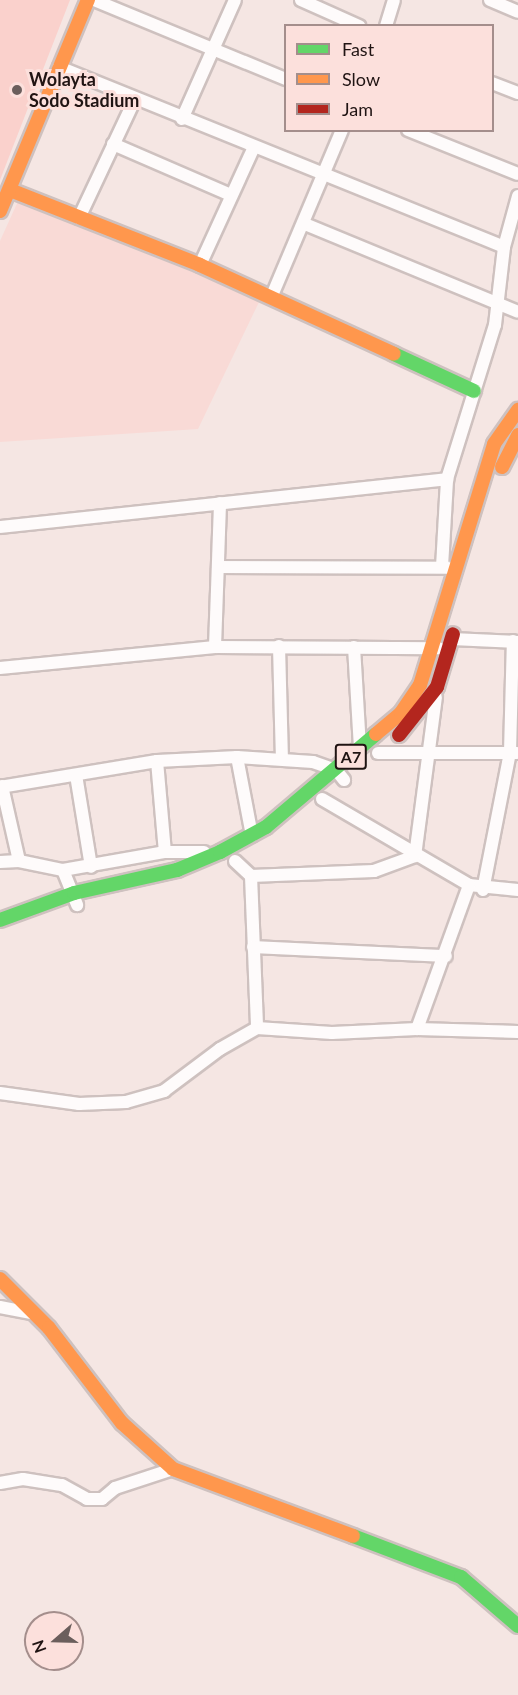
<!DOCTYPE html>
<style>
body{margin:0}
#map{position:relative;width:518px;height:1695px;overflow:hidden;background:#f5e6e3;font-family:Lato,sans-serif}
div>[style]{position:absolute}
.built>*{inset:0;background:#f9dad6}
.green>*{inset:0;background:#fad1cc}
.roads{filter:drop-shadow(2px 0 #cec1bf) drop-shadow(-2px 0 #cec1bf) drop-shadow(0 2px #cec1bf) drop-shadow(0 -2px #cec1bf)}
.street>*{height:12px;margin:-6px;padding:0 6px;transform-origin:6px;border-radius:6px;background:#fefbfb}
.fast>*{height:14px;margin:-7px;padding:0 7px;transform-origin:7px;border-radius:7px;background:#63d668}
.slow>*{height:14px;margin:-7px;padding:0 7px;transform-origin:7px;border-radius:7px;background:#ff974d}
.jam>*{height:14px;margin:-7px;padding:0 7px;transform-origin:7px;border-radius:7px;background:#b3261e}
.dots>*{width:16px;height:16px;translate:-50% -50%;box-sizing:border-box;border:3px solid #fce0dc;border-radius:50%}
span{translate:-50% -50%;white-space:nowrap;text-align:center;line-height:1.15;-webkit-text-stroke:6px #fce0dc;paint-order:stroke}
.shield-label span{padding:2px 4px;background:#fce0dc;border:2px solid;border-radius:4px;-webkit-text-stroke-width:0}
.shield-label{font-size:16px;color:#201413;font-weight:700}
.poi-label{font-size:18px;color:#201413;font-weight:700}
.left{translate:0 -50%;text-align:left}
.legend{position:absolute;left:284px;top:24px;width:210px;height:108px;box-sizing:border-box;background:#fce0dc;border:2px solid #a48e8c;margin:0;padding:8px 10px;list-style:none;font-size:18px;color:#201413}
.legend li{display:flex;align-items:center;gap:12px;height:30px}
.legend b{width:30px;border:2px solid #a48e8c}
.north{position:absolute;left:24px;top:1611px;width:60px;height:60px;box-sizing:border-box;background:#fce0dc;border:2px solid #a48e8c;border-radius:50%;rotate:250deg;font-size:16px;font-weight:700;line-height:24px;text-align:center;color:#201413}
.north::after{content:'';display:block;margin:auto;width:21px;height:27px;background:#6b5e5c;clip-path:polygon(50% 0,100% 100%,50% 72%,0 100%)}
</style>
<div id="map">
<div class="built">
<div style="clip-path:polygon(19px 199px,180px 262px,260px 300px,198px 429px,0 442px,0 241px)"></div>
</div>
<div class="green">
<div style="clip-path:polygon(0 0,70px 0,0 180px)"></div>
</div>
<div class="roads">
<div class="street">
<div style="left:94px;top:0;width:208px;rotate:22.4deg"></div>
<div style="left:301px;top:0;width:64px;rotate:24.1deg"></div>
<div style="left:490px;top:0;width:30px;rotate:23deg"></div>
<div style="left:386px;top:26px;width:27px;rotate:-73deg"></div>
<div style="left:59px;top:67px;width:480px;rotate:22deg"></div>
<div style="left:492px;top:83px;width:28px;rotate:21deg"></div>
<div style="left:182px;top:119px;width:130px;rotate:-66deg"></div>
<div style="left:408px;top:130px;width:118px;rotate:21.8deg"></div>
<div style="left:113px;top:144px;width:129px;rotate:23.4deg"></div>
<div style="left:79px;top:218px;width:132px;rotate:-64.8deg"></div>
<div style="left:305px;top:224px;width:230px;rotate:22.4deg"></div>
<div style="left:200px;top:265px;width:128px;rotate:-65.4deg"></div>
<div style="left:271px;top:298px;width:182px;rotate:-67.1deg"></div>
<div style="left:0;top:527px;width:450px;rotate:-6.1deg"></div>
<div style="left:218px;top:567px;width:230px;rotate:0.2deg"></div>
<div style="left:442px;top:567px;width:88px;rotate:-86.7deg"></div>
<div style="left:447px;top:479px;width:161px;rotate:-72.7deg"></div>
<div style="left:495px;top:325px;width:79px;rotate:-83.4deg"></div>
<div style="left:504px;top:247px;width:53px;rotate:-74.6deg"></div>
<div style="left:452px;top:639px;width:66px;rotate:2.6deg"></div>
<div style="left:279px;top:646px;width:112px;rotate:88.5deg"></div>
<div style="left:215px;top:647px;width:144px;rotate:-88deg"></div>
<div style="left:354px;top:647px;width:102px;rotate:86.6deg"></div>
<div style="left:0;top:668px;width:216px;rotate:-5.6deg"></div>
<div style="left:215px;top:647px;width:224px;rotate:0.3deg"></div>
<div style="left:378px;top:753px;width:139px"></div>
<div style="left:237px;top:757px;width:80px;rotate:79.2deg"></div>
<div style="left:157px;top:761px;width:91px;rotate:85deg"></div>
<div style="left:76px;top:775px;width:93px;rotate:80.7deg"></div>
<div style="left:2px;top:786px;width:77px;rotate:77.2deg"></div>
<div style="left:0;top:787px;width:159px;rotate:-9.4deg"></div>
<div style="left:157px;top:761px;width:80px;rotate:-2.9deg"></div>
<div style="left:237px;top:757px;width:76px;rotate:3.8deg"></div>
<div style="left:313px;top:762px;width:24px;rotate:19deg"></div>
<div style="left:336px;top:770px;width:13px;rotate:51deg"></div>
<div style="left:322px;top:799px;width:170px;rotate:30.3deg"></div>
<div style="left:469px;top:885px;width:49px;rotate:5.8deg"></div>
<div style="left:235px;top:861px;width:22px;rotate:43deg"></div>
<div style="left:251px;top:876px;width:152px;rotate:87.7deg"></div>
<div style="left:0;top:862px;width:19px;rotate:-3deg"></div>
<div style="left:19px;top:861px;width:45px;rotate:11.6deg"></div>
<div style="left:63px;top:870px;width:38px;rotate:68deg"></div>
<div style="left:63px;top:870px;width:104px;rotate:-10deg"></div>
<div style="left:165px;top:852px;width:39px"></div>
<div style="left:251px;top:876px;width:123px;rotate:-2.3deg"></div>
<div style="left:374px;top:871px;width:44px;rotate:-20.1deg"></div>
<div style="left:415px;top:856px;width:160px;rotate:-82.5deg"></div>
<div style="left:483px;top:890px;width:141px;rotate:-78.9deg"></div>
<div style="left:510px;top:752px;width:111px;rotate:-88.5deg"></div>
<div style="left:253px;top:947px;width:193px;rotate:2.7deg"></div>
<div style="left:417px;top:1029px;width:153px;rotate:-70.1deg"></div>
<div style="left:0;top:1093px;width:80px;rotate:7.9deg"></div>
<div style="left:79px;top:1104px;width:47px;rotate:-2.4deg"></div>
<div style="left:126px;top:1102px;width:40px;rotate:-16deg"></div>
<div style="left:164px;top:1091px;width:70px;rotate:-36.9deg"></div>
<div style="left:220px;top:1049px;width:43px;rotate:-29.6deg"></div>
<div style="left:257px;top:1028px;width:75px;rotate:3.8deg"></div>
<div style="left:332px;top:1033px;width:85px;rotate:-2.7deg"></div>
<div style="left:417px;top:1029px;width:101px;rotate:1.7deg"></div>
<div style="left:0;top:1307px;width:36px;rotate:11deg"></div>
<div style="left:0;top:1483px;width:23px;rotate:-10deg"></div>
<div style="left:23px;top:1479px;width:39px;rotate:9deg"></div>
<div style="left:62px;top:1485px;width:29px;rotate:29deg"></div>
<div style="left:87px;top:1499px;width:15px"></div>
<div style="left:102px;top:1499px;width:17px;rotate:-40deg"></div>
<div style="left:115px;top:1488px;width:61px;rotate:-18.1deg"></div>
</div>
<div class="fast">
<div style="left:394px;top:354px;width:88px;rotate:24.8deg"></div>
<div style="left:0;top:920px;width:79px;rotate:-20deg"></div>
<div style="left:74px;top:893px;width:106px;rotate:-12.6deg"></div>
<div style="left:177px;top:870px;width:47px;rotate:-22.7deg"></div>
<div style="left:220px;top:852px;width:52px;rotate:-28.5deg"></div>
<div style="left:266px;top:827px;width:144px;rotate:-40.2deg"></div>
<div style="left:353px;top:1536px;width:116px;rotate:20.8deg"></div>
<div style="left:461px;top:1577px;width:75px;rotate:40.7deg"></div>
</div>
<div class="slow">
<div style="left:10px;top:190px;width:204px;rotate:21.5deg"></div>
<div style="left:200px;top:265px;width:213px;rotate:24.6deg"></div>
<div style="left:0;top:211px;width:229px;rotate:-67.4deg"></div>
<div style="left:502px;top:467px;width:36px;rotate:-63deg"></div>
<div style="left:376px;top:734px;width:33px;rotate:-40deg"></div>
<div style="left:401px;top:713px;width:34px;rotate:-56deg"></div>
<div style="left:420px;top:685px;width:252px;rotate:-72.9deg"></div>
<div style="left:494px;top:444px;width:42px;rotate:-54.8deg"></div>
<div style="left:0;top:1279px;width:69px;rotate:45deg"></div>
<div style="left:49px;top:1328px;width:120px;rotate:52.5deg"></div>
<div style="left:122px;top:1423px;width:69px;rotate:42deg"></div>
<div style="left:173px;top:1469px;width:192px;rotate:20.4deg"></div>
</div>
<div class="jam">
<div style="left:399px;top:735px;width:61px;rotate:-51.6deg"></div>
<div style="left:437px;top:687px;width:55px;rotate:-73.2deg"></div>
</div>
</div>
<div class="dots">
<div style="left:17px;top:90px;background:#6b5e5c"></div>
</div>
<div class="shield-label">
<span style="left:351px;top:757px">A7</span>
</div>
<div class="poi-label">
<span class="left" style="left:29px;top:90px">Wolayta<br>Sodo Stadium</span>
</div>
<ul class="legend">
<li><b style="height:8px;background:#63d668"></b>Fast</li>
<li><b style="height:8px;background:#ff974d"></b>Slow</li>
<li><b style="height:8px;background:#b3261e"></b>Jam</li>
</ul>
<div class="north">N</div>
</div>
